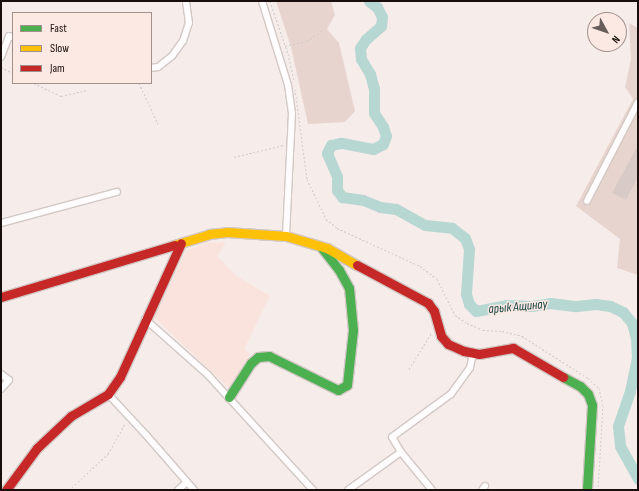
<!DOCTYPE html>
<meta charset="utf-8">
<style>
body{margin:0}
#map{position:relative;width:639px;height:491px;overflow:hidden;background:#f6ece9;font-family:"Sofia Sans Condensed",sans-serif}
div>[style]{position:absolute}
.built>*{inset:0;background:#f9e3dc}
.green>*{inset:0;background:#e8d4cf}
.river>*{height:11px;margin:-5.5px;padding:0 5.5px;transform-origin:5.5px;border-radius:5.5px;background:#b7d7d3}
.building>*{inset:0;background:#d8cbc7}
.path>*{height:1px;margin-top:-0.5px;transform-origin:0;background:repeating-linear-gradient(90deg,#cfcccb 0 2px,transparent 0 4px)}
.roads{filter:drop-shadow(1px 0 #d2c8c5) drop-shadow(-1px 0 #d2c8c5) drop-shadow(0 1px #d2c8c5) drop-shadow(0 -1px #d2c8c5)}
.street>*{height:6px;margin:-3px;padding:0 3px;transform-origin:3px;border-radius:3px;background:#fefcfc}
.fast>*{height:9px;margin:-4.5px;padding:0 4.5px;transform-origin:4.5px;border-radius:4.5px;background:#4caf50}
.slow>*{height:9px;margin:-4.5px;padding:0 4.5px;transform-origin:4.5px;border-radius:4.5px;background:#ffc107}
.jam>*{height:9px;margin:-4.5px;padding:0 4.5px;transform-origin:4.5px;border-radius:4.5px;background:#c62828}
span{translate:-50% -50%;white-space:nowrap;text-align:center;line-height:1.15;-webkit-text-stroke:3px #fce9e3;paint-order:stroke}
.water-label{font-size:13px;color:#12403e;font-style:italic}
.frame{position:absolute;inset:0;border:2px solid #190e0b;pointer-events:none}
.legend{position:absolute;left:12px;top:12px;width:140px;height:72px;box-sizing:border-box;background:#fce9e3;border:1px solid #a1918d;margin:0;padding:5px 7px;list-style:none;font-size:12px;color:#190e0b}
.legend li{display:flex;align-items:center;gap:8px;height:20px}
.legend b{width:20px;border:1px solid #a1918d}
.north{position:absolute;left:587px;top:12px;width:40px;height:40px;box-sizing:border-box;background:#fce9e3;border:1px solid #a1918d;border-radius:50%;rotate:130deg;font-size:11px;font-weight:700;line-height:16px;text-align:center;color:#190e0b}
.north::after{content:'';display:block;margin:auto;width:14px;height:18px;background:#665c59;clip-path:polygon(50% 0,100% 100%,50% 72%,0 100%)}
</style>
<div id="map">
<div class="built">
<div style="clip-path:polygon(226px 242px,217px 256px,235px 275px,270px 296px,244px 349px,250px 354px,229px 388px,154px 317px,186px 251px,207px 243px)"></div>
</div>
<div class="green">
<div style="clip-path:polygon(276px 1px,331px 1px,335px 15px,327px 29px,339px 43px,355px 111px,345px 122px,308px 124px,291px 47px)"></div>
<div style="clip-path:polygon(629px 23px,638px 28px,638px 275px,617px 268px,620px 239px,576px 206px,633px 99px,625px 87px,631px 59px)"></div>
</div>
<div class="river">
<div style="left:369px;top:1px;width:10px;rotate:37deg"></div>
<div style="left:377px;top:7px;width:11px;rotate:63deg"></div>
<div style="left:382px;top:17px;width:9px;rotate:96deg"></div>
<div style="left:381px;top:26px;width:20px;rotate:139deg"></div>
<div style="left:366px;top:39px;width:11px;rotate:124deg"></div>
<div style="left:360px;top:48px;width:11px;rotate:85deg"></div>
<div style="left:361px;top:59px;width:17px;rotate:59deg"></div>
<div style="left:370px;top:74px;width:16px;rotate:75deg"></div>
<div style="left:374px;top:89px;width:24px;rotate:90deg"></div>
<div style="left:374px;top:113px;width:17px;rotate:57deg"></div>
<div style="left:383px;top:127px;width:9px;rotate:72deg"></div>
<div style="left:386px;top:136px;width:9px;rotate:111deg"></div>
<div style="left:383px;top:144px;width:11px;rotate:153deg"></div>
<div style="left:373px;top:149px;width:33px;rotate:-169deg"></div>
<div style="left:341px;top:143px;width:10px;rotate:169deg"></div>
<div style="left:331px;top:145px;width:9px;rotate:117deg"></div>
<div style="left:327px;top:153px;width:26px;rotate:67deg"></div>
<div style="left:337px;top:177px;width:13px;rotate:90deg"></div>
<div style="left:337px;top:190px;width:9px;rotate:54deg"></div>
<div style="left:342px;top:197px;width:21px;rotate:8deg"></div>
<div style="left:363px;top:200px;width:18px;rotate:22deg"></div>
<div style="left:380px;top:207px;width:16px;rotate:7deg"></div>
<div style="left:396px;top:209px;width:33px;rotate:29deg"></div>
<div style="left:425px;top:225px;width:27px;rotate:6deg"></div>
<div style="left:452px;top:228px;width:16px;rotate:38deg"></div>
<div style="left:465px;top:238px;width:12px;rotate:70deg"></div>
<div style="left:469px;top:249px;width:45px;rotate:93.8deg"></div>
<div style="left:466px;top:294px;width:10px;rotate:73deg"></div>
<div style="left:469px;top:304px;width:10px;rotate:45deg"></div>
<div style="left:476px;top:311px;width:31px;rotate:-11deg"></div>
<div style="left:506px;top:305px;width:26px;rotate:2deg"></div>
<div style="left:532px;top:306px;width:18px;rotate:-9deg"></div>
<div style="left:550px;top:303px;width:26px;rotate:7deg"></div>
<div style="left:576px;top:306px;width:20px;rotate:-6deg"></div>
<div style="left:596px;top:304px;width:14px;rotate:8deg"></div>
<div style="left:610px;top:306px;width:14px;rotate:25deg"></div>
<div style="left:623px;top:312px;width:14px;rotate:51deg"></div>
<div style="left:632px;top:323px;width:16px;rotate:75deg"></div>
<div style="left:636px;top:338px;width:20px;rotate:87deg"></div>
<div style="left:637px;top:358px;width:34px;rotate:102deg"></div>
<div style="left:630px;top:391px;width:37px;rotate:109deg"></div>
<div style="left:618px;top:426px;width:20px;rotate:84deg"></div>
<div style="left:620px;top:446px;width:38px;rotate:61deg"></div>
</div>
<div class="building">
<div style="clip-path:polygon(638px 145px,638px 177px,626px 200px,612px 193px)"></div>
</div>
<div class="path">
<div style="left:270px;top:1px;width:56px;rotate:71.2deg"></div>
<div style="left:288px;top:54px;width:27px;rotate:77deg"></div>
<div style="left:285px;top:46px;width:23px;rotate:-13deg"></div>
<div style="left:307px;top:41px;width:19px;rotate:-35deg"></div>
<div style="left:1px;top:67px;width:13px;rotate:27deg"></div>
<div style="left:34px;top:83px;width:30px;rotate:26deg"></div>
<div style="left:61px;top:96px;width:27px;rotate:-13deg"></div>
<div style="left:139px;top:83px;width:45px;rotate:65.1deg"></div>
<div style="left:295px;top:89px;width:91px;rotate:82.4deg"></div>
<div style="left:307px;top:179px;width:44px;rotate:64.6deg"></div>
<div style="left:326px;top:219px;width:14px;rotate:39deg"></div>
<div style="left:337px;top:228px;width:91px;rotate:24.6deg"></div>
<div style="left:420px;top:266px;width:21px;rotate:37deg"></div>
<div style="left:437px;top:279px;width:40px;rotate:63.4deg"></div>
<div style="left:455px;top:315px;width:14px;rotate:34deg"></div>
<div style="left:467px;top:323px;width:17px;rotate:24deg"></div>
<div style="left:483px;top:330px;width:19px;rotate:3deg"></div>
<div style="left:502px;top:331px;width:21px;rotate:14deg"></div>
<div style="left:522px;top:336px;width:78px;rotate:32.5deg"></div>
<div style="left:588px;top:378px;width:15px;rotate:42deg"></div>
<div style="left:599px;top:388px;width:17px;rotate:77deg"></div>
<div style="left:603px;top:405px;width:85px;rotate:93.4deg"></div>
<div style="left:234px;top:157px;width:51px;rotate:-13.5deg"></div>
<div style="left:409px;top:369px;width:44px;rotate:-58.1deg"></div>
<div style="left:69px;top:490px;width:53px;rotate:-42.7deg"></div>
<div style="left:108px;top:454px;width:35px;rotate:-61deg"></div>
</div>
<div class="roads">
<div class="street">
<div style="left:262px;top:1px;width:88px;rotate:72.8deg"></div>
<div style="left:288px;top:85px;width:28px;rotate:82deg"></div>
<div style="left:292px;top:113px;width:123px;rotate:92.8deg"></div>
<div style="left:1px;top:57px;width:22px;rotate:-69deg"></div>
<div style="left:9px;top:36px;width:4px;rotate:14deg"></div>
<div style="left:151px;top:68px;width:7px;rotate:-8deg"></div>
<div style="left:158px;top:67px;width:18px;rotate:-38deg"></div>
<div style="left:172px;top:56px;width:19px;rotate:-54deg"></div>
<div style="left:183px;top:41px;width:19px;rotate:-72deg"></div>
<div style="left:189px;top:23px;width:22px;rotate:-98deg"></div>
<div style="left:587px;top:201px;width:111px;rotate:-62.7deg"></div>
<div style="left:1px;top:223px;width:120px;rotate:-15deg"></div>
<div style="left:145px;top:319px;width:84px;rotate:41.6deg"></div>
<div style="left:208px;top:375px;width:156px;rotate:47.6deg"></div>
<div style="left:1px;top:374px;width:10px;rotate:37deg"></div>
<div style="left:9px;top:380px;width:12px;rotate:132deg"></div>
<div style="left:108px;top:394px;width:57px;rotate:47.1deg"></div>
<div style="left:147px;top:436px;width:72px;rotate:49deg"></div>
<div style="left:178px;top:490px;width:12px;rotate:-42deg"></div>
<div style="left:348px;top:490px;width:65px;rotate:-35.6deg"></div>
<div style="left:432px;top:490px;width:49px;rotate:-129.2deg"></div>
<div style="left:401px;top:452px;width:17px;rotate:-121deg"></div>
<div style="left:392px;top:437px;width:73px;rotate:-36.1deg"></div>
<div style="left:451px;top:394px;width:32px;rotate:-54deg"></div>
<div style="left:470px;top:368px;width:15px;rotate:-79deg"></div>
<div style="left:482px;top:490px;width:5px;rotate:-53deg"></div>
</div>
<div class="fast">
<div style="left:563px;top:377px;width:19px;rotate:28deg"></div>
<div style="left:580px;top:386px;width:11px;rotate:45deg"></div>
<div style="left:588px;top:394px;width:12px;rotate:70deg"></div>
<div style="left:592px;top:405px;width:85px;rotate:93.4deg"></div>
<div style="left:229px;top:397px;width:40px;rotate:-57.1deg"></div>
<div style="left:251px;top:363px;width:9px;rotate:-41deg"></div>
<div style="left:258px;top:357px;width:11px;rotate:-5deg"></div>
<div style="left:269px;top:356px;width:77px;rotate:26.2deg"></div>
<div style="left:338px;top:390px;width:10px;rotate:-29deg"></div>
<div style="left:347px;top:385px;width:55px;rotate:-83.8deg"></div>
<div style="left:353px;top:330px;width:42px;rotate:-95.4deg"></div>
<div style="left:349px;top:288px;width:21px;rotate:-119deg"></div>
<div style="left:339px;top:270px;width:28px;rotate:-128deg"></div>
</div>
<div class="slow">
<div style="left:174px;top:245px;width:37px;rotate:-17deg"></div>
<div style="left:209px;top:234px;width:18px;rotate:-6deg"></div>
<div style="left:227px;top:232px;width:59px;rotate:3.9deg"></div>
<div style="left:286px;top:236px;width:43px;rotate:16.3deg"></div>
<div style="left:327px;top:248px;width:34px;rotate:30deg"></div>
</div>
<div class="jam">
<div style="left:357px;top:265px;width:81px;rotate:28.2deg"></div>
<div style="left:428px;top:303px;width:10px;rotate:53deg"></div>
<div style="left:434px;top:311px;width:26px;rotate:74deg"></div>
<div style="left:441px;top:336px;width:11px;rotate:49deg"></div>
<div style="left:448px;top:344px;width:17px;rotate:24deg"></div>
<div style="left:464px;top:351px;width:15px;rotate:11deg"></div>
<div style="left:479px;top:354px;width:35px;rotate:-10deg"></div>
<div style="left:513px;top:348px;width:58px;rotate:30.1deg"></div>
<div style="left:1px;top:297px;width:181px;rotate:-16.7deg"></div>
<div style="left:6px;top:490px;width:52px;rotate:-53.6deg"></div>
<div style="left:37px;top:448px;width:47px;rotate:-43.3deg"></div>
<div style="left:71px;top:416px;width:43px;rotate:-30.7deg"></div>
<div style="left:108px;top:394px;width:21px;rotate:-55deg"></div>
<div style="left:120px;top:377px;width:147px;rotate:-65.5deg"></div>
</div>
</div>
<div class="water-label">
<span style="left:518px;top:307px;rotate:-5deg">арык Ащинау</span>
</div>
<div class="frame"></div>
<ul class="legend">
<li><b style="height:5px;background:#4caf50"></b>Fast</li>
<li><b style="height:5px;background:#ffc107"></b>Slow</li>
<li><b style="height:5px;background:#c62828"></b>Jam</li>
</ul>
<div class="north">N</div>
</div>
